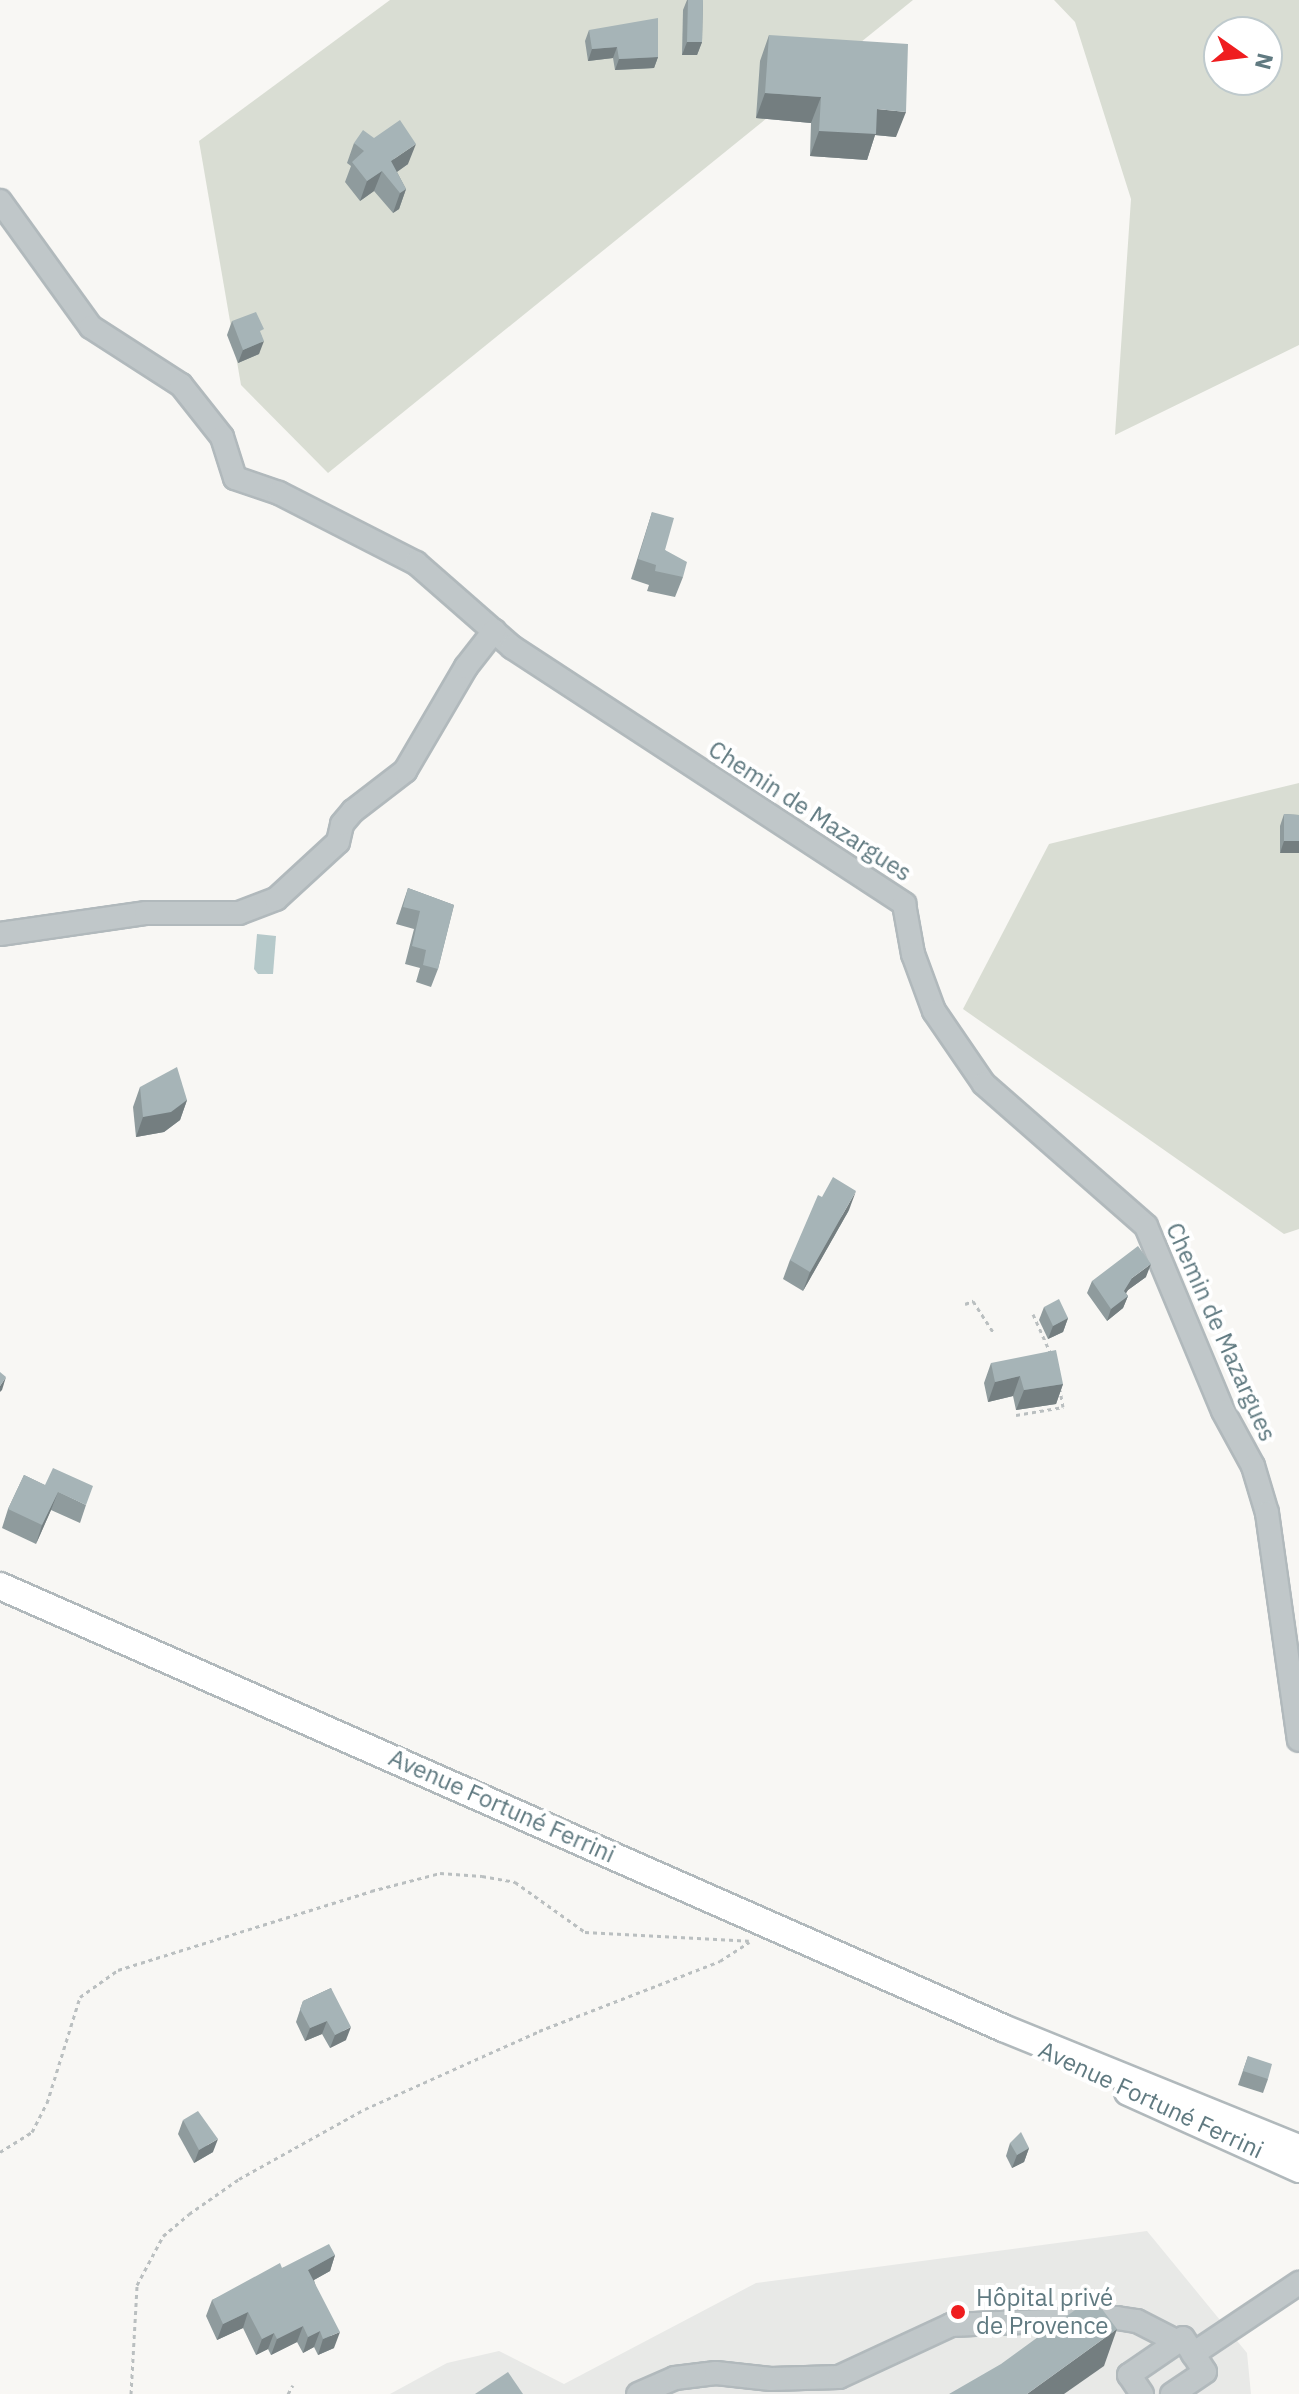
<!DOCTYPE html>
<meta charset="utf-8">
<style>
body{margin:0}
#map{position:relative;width:1299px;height:2394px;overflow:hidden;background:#f8f7f4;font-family:"IBM Plex Sans",sans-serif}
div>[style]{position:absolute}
.built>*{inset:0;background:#e8e9e7}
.green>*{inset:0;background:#d9ddd3}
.water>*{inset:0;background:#b6c9ca}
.path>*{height:3px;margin-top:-1.5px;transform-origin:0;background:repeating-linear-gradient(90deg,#babfc0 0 4px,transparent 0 8px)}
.roads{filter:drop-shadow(2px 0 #b1b9bc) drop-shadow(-2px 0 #b1b9bc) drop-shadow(0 2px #b1b9bc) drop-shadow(0 -2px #b1b9bc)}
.minor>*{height:22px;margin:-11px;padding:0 11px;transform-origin:11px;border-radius:11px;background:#c0c7c9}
.major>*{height:26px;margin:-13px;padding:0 13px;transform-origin:13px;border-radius:13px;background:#fff}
.wall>*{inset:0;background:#8f9b9d}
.shaded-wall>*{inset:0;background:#747e80}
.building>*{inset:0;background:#a6b4b7}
.dots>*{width:22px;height:22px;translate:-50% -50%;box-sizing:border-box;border:4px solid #fff;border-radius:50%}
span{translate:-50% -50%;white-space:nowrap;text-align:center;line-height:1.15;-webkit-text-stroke:8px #fff;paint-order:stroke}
.street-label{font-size:24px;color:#607a81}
.poi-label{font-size:24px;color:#607a81}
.left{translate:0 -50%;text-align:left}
.north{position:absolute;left:1203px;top:16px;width:80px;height:80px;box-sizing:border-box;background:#fff;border:2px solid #bfcacd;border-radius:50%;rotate:104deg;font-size:22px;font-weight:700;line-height:32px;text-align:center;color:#607a81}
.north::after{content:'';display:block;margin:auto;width:28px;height:36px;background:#ef1d1f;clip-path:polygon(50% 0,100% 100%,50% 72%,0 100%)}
</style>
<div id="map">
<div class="built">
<div style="clip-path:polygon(1147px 2231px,1247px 2353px,1251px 2394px,390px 2394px,447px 2363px,499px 2351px,564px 2384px,756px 2283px)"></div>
</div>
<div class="green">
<div style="clip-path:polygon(390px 0,913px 0,328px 473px,241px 385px,199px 141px)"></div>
<div style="clip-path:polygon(evenodd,1054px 0,1299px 0,1299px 345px,1115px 435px,1131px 199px,1075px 22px,1054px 0,1267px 32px,1267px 80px,1219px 80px,1219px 32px,1267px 32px)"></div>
<div style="clip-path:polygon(1299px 783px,1299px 1229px,1284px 1234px,963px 1009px,1049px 844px)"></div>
</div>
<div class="water">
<div style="clip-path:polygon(257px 934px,276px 936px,273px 974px,258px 974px,254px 969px)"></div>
</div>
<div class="path">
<div style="left:965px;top:1304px;width:9px;rotate:-21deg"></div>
<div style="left:973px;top:1301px;width:38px;rotate:57deg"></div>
<div style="left:1033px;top:1314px;width:42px;rotate:65.9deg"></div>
<div style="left:1016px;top:1415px;width:48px;rotate:-9.7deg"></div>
<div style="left:1063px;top:1407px;width:17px;rotate:-100deg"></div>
<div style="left:0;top:2152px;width:38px;rotate:-32deg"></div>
<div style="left:32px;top:2132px;width:33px;rotate:-63deg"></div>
<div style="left:47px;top:2103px;width:111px;rotate:-72.7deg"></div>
<div style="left:80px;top:1997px;width:47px;rotate:-35.4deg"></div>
<div style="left:118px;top:1970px;width:265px;rotate:-17.3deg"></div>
<div style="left:371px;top:1891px;width:71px;rotate:-14.6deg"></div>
<div style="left:440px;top:1873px;width:42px;rotate:4.1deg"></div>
<div style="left:482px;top:1876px;width:34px;rotate:10deg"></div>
<div style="left:515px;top:1882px;width:86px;rotate:35.5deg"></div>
<div style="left:585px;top:1932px;width:164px;rotate:3.1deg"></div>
<div style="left:131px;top:2394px;width:109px;rotate:-86.8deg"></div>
<div style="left:137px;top:2285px;width:55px;rotate:-62deg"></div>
<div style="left:163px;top:2236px;width:34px;rotate:-40deg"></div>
<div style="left:189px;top:2214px;width:61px;rotate:-35deg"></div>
<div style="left:239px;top:2179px;width:144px;rotate:-29.1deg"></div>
<div style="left:365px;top:2109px;width:191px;rotate:-24.1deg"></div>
<div style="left:539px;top:2031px;width:194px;rotate:-21.1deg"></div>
<div style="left:720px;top:1961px;width:35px;rotate:-33deg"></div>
<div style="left:288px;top:2394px;width:10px;rotate:-61deg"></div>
</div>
<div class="roads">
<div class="minor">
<div style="left:0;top:201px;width:155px;rotate:54.2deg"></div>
<div style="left:91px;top:327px;width:107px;rotate:32.8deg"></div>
<div style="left:181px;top:385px;width:66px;rotate:51.7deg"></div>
<div style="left:222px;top:437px;width:43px;rotate:72.4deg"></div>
<div style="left:235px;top:478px;width:46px;rotate:18.8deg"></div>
<div style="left:279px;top:493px;width:154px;rotate:27.1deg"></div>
<div style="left:416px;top:563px;width:128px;rotate:41.2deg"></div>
<div style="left:512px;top:647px;width:469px;rotate:33.2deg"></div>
<div style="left:904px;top:904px;width:51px;rotate:79.8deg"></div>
<div style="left:913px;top:954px;width:61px;rotate:69.8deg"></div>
<div style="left:934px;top:1011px;width:88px;rotate:55.6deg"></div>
<div style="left:984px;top:1084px;width:215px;rotate:41.2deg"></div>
<div style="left:1146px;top:1226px;width:200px;rotate:67.4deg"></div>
<div style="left:1223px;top:1411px;width:63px;rotate:61.4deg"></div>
<div style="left:1253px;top:1466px;width:49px;rotate:73.4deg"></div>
<div style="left:1267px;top:1513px;width:229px;rotate:82deg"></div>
<div style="left:0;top:934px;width:148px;rotate:-8.2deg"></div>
<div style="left:146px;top:913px;width:93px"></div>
<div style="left:239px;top:913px;width:40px;rotate:-21deg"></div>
<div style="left:276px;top:899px;width:84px;rotate:-42.6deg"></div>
<div style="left:338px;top:842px;width:18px;rotate:-77deg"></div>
<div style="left:342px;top:824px;width:17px;rotate:-50deg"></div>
<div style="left:353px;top:811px;width:66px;rotate:-37.6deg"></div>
<div style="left:405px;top:771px;width:121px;rotate:-59.6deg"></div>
<div style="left:466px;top:667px;width:46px;rotate:-52.1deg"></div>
<div style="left:1193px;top:2354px;width:128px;rotate:-33.8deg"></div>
<div style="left:638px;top:2394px;width:40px;rotate:-23.4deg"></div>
<div style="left:675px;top:2378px;width:41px;rotate:-7deg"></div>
<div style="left:716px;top:2373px;width:55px;rotate:6.2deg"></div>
<div style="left:771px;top:2379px;width:68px;rotate:-1.7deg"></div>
<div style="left:839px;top:2377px;width:123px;rotate:-24.9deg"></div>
<div style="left:951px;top:2325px;width:166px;rotate:-2.4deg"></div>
<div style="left:1117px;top:2318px;width:20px;rotate:9deg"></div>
<div style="left:1137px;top:2321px;width:46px;rotate:27.1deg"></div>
<div style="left:1142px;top:2394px;width:23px;rotate:-124deg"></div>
<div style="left:1129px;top:2375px;width:65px;rotate:-34.4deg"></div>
<div style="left:1183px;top:2338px;width:40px;rotate:57.1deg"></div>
<div style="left:1205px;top:2372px;width:40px;rotate:146deg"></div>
</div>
<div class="major">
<div style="left:0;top:1586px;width:1096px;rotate:23.78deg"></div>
<div style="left:1003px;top:2028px;width:319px;rotate:22.1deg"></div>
<div style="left:1128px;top:2092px;width:188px;rotate:24.2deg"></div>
</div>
</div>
<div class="wall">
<div style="clip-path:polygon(687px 0,703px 0,702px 42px,697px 55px,682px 55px,683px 10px)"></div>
<div style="clip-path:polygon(589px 30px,658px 57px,654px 68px,615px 70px,613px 58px,588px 61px,585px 41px)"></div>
<div style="clip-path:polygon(769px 35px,896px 137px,875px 135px,867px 160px,810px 156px,811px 123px,756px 118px,760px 61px)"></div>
<div style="clip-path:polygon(354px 143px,408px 164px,397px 172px,406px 189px,399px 209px,393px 213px,374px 191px,360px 201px,345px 182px,351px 166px,347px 163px)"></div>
<div style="clip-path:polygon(232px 321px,262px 336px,259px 354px,238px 363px,227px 335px)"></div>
<div style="clip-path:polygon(652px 512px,665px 550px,683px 577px,675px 597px,647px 591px,649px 585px,631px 579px)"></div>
<div style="clip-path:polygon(1284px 814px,1299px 815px,1280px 853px,1280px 826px)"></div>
<div style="clip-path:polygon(408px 888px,454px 905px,438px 969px,431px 987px,416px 982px,420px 968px,405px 964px,414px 929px,396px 924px)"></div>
<div style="clip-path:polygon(140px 1087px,187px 1100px,180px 1120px,164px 1132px,136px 1137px,133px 1107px)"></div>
<div style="clip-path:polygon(849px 1210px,803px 1291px,783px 1279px,790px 1260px)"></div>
<div style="clip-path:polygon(1146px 1277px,1128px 1290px,1126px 1293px,1128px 1296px,1123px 1308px,1107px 1321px,1087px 1293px,1092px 1281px)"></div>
<div style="clip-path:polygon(1044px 1307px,1068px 1318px,1063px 1332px,1048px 1339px,1039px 1320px)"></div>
<div style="clip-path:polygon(991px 1363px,1063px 1384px,1056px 1404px,1016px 1410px,1013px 1396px,988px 1402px,984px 1383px)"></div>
<div style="clip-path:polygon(24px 1475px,86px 1505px,80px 1523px,51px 1510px,36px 1544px,2px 1528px,8px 1509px)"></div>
<div style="clip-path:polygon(331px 1988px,346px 2040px,330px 2048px,322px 2034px,305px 2041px,296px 2022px,303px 2001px)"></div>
<div style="clip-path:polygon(1248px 2056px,1268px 2079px,1263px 2093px,1238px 2085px)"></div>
<div style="clip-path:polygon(183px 2120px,213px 2152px,194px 2163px,178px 2134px)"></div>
<div style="clip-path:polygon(1010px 2143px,1029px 2148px,1024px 2162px,1012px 2168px,1006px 2156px)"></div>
<div style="clip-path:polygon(335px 2255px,330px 2271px,314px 2280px,334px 2348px,318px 2355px,314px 2347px,303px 2353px,297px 2342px,271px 2355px,268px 2349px,256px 2355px,243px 2328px,217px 2340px,206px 2316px,212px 2300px,282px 2268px)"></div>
</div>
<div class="shaded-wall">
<div style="clip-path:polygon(687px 42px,702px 42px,697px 55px,682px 55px)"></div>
<div style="clip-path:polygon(617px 47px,613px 58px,588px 61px,592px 49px)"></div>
<div style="clip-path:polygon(658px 57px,654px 68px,615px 70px,619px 59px)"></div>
<div style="clip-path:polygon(765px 93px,821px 97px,811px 123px,756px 118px)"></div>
<div style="clip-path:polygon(877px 109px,906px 112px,896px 137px,875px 135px,867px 160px,810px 156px,819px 131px)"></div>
<div style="clip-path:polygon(416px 144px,408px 164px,388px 178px,391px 161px)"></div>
<div style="clip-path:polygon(382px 171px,374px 191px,360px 201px,367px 181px)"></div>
<div style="clip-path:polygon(406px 189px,399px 209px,393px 213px,400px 193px)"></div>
<div style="clip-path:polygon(264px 341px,259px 354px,238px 363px,243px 350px)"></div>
<div style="clip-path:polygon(1284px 841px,1299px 841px,1299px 853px,1280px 853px)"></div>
<div style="clip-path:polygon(187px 1100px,180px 1120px,164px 1132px,136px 1137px,143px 1117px)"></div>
<div style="clip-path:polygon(856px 1191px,849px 1210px,803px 1291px,810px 1272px)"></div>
<div style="clip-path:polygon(1151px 1264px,1146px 1277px,1128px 1290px,1121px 1301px,1128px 1296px,1123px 1308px,1107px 1321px,1111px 1309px,1132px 1278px)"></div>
<div style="clip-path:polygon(1068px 1318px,1063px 1332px,1048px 1339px,1053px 1326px)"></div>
<div style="clip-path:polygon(1020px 1376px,1013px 1396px,988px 1402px,995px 1382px)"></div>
<div style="clip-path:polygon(6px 1377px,2px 1390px,0 1392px,0 1386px)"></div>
<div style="clip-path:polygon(1063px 1384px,1056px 1404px,1016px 1410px,1024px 1390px)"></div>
<div style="clip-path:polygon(58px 1492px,51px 1510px,36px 1544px,42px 1525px)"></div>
<div style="clip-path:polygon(327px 2021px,322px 2034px,305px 2041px,310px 2028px)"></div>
<div style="clip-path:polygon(351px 2027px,346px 2040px,330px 2048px,335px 2035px)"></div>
<div style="clip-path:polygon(218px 2139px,213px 2152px,194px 2163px,199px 2150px)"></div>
<div style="clip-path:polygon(1029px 2148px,1024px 2162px,1012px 2168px,1017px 2155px)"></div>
<div style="clip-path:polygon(335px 2255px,330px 2271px,303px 2286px,308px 2270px)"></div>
<div style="clip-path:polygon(248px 2312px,243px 2328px,217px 2340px,223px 2324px)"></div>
<div style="clip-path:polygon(303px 2326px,297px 2342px,271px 2355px,277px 2339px)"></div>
<div style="clip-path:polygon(1117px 2329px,1104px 2366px,1064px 2394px,1027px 2394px)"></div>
<div style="clip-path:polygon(320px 2331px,314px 2347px,303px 2353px,308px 2337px)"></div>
<div style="clip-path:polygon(340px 2332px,334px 2348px,318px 2355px,323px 2339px)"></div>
<div style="clip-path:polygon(274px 2333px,268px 2349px,256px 2355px,262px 2339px)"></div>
</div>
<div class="building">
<div style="clip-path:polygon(688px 0,703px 0,702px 42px,687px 42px)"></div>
<div style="clip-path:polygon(658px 18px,658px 57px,619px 59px,617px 47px,592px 49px,589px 30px)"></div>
<div style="clip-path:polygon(769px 35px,908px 44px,906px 112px,877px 109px,876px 134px,819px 131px,821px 97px,765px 93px)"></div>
<div style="clip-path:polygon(400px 120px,416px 144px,391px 161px,406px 189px,400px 193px,382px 171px,367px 181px,352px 162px,364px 151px,354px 143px,363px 130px,374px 138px)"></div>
<div style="clip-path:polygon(256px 312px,264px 329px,260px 331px,264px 341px,243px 350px,232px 321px)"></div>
<div style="clip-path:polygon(652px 512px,674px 518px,665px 550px,687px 562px,683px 577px,655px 571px,656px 565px,638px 559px)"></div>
<div style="clip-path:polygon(1284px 814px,1299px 815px,1299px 841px,1284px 841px)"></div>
<div style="clip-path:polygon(408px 888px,454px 905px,438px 969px,423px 965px,426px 950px,412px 946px,420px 911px,403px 907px)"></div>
<div style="clip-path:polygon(177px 1067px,187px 1100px,171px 1112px,143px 1117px,140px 1087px)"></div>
<div style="clip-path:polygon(833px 1177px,856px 1191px,810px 1272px,790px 1260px,818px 1195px,822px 1197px)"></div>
<div style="clip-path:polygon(1138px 1246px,1151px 1264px,1132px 1278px,1124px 1291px,1128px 1296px,1111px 1309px,1092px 1281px)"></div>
<div style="clip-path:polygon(1059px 1299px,1068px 1318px,1053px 1326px,1044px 1307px)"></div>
<div style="clip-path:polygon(1056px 1350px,1063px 1384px,1024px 1390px,1020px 1376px,995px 1382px,991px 1363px)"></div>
<div style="clip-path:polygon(0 1372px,6px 1377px,0 1386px)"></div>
<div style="clip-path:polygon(53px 1468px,93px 1486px,86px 1505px,58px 1492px,42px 1525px,8px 1509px,24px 1475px,45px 1485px)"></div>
<div style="clip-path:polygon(331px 1988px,351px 2027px,335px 2035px,327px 2021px,310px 2028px,300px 2009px,303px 2001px)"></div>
<div style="clip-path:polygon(1248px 2056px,1272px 2064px,1268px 2079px,1243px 2071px)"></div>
<div style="clip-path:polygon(198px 2111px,218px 2139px,199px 2150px,183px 2120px)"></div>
<div style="clip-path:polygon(1021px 2132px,1029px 2148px,1017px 2155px,1010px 2143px)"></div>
<div style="clip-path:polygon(329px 2244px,335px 2255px,308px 2270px,340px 2332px,323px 2339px,320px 2331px,308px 2337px,303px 2326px,277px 2339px,274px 2333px,262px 2339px,248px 2312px,223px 2324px,212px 2300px,280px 2263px,282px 2268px)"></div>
<div style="clip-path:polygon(1093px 2297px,1117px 2329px,1027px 2394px,949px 2394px,1001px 2364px)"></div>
<div style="clip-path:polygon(508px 2372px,523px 2394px,475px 2394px)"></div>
</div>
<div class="dots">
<div style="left:958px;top:2312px;background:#ef1d1f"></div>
</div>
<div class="street-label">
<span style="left:810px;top:811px;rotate:33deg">Chemin de Mazargues</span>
<span style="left:1221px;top:1332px;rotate:66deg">Chemin de Mazargues</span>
<span style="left:502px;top:1806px;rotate:24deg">Avenue Fortuné Ferrini</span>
<span style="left:1151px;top:2100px;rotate:25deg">Avenue Fortuné Ferrini</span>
</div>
<div class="poi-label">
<span class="left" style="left:976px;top:2312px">Hôpital privé<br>de Provence</span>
</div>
<div class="north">N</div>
</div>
